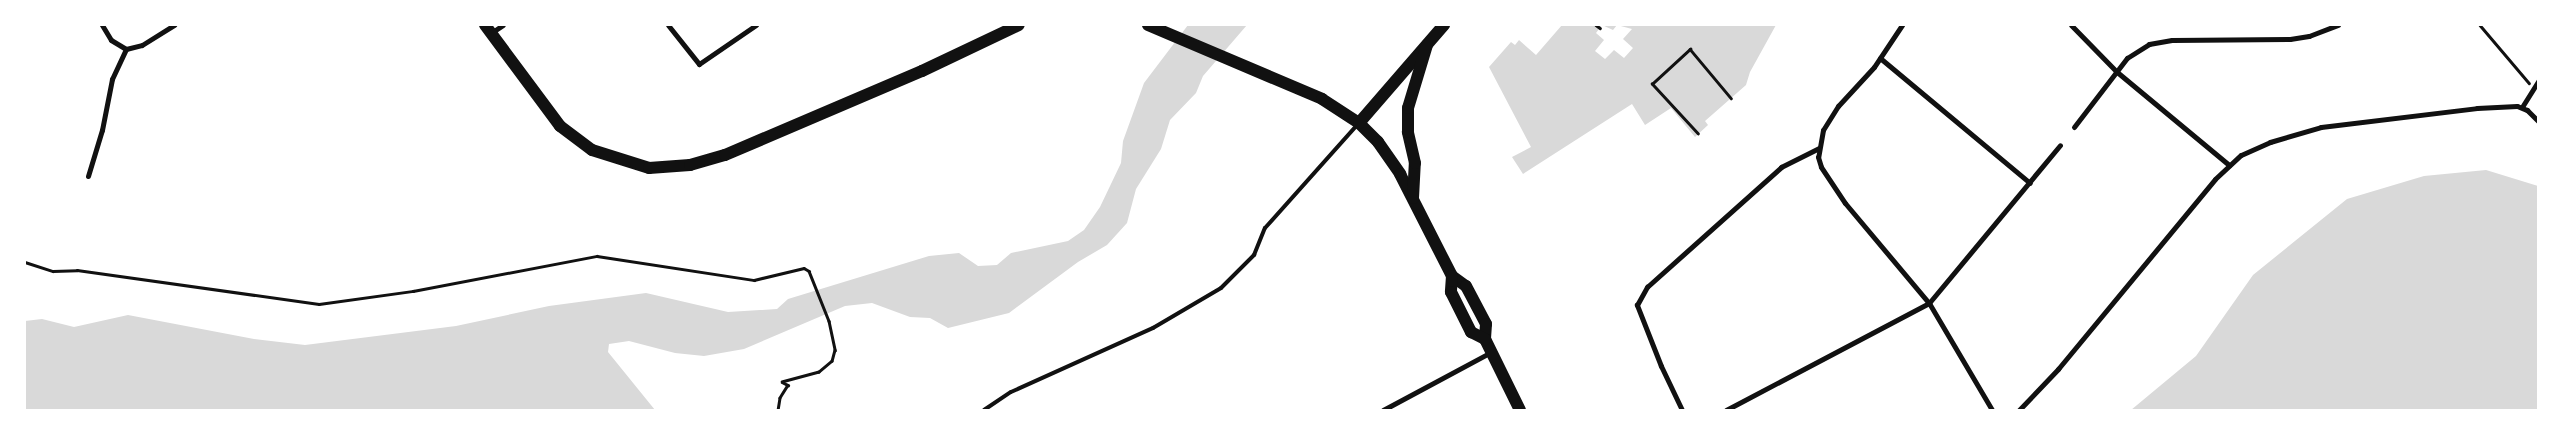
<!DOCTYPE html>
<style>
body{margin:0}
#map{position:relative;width:2563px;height:435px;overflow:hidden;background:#fff;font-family:Jost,sans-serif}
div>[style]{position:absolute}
.water>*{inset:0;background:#d9d9d9}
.pier>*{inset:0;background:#fff}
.path>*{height:2.5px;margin:-1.25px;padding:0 1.25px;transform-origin:1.25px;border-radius:1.25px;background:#111}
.service>*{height:4px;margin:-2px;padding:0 2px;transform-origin:2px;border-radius:2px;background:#111}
.minor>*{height:5px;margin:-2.5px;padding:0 2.5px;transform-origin:2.5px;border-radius:2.5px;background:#111}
.primary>*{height:12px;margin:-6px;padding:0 6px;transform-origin:6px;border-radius:6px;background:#111}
span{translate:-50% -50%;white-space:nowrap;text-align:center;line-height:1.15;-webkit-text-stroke:4px #fff;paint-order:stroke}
.frame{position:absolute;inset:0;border:26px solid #fff;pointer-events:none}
</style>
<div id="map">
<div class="water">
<div style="clip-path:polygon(1188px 25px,1247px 25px,1203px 76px,1196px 93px,1170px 120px,1161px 149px,1136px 189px,1127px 223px,1107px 245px,1078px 262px,1009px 313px,948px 328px,930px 318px,910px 317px,872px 303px,845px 306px,744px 349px,704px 356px,675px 353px,629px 341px,609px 344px,608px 352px,655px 410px,25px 410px,25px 321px,42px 319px,74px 327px,128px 315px,254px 339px,305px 345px,456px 326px,549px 306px,646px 293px,728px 312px,777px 309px,788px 299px,929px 256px,959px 253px,978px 266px,997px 265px,1011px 253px,1068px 241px,1084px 230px,1100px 207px,1121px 163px,1123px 141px,1144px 83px)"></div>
<div style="clip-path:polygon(1562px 25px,1776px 25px,1750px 72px,1746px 85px,1705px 121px,1708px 125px,1695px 137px,1671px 108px,1645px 125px,1632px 104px,1523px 174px,1512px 157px,1531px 147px,1489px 67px,1511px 42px,1515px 45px,1519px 40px,1536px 55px)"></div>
<div style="clip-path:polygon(2486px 170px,2538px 186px,2538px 410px,2131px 410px,2196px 356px,2253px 275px,2347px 199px,2424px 176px)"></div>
</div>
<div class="pier">
<div style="clip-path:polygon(1602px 25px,1613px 30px,1617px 25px,1632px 29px,1623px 39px,1633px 48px,1624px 58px,1614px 50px,1605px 59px,1595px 51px,1604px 40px,1596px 33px)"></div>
</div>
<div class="path">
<div style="left:1596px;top:25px;width:5px;rotate:37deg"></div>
<div style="left:2480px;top:25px;width:76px;rotate:49.8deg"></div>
<div style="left:1698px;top:134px;width:68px;rotate:-132.6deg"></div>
<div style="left:1652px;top:84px;width:52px;rotate:-42.6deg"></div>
<div style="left:1690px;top:49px;width:64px;rotate:50.1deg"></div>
<div style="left:25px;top:262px;width:29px;rotate:18deg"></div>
<div style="left:53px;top:271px;width:24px;rotate:-2deg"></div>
<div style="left:77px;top:270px;width:244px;rotate:8deg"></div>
<div style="left:319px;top:304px;width:95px;rotate:-7.9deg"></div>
<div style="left:413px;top:291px;width:187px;rotate:-10.8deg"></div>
<div style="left:597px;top:256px;width:159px;rotate:8.7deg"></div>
<div style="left:754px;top:280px;width:51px;rotate:-13.5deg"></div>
<div style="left:804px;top:268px;width:6px;rotate:31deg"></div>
<div style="left:809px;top:271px;width:54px;rotate:68.2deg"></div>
<div style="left:829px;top:321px;width:30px;rotate:78deg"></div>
<div style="left:835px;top:350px;width:11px;rotate:105deg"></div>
<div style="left:832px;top:361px;width:17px;rotate:140deg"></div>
<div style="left:819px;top:372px;width:38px;rotate:165deg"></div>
<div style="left:782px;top:382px;width:7px;rotate:27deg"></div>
<div style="left:788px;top:385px;width:15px;rotate:122deg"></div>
<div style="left:780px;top:398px;width:12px;rotate:99deg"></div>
</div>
<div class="service">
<div style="left:984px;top:410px;width:32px;rotate:-34deg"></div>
<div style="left:1011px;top:392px;width:156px;rotate:-24.3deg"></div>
<div style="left:1153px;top:328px;width:79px;rotate:-30.5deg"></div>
<div style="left:1221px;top:288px;width:47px;rotate:-45deg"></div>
<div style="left:1254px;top:255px;width:29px;rotate:-68deg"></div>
<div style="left:1265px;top:228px;width:138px;rotate:-48.2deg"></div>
</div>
<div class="minor">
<div style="left:102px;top:25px;width:17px;rotate:59deg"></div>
<div style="left:111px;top:40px;width:17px;rotate:31deg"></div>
<div style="left:126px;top:49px;width:16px;rotate:-14deg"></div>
<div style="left:142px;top:45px;width:38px;rotate:-32deg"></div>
<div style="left:668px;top:25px;width:50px;rotate:51.5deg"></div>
<div style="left:699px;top:64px;width:69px;rotate:-34.4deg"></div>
<div style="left:1902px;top:25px;width:50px;rotate:123.7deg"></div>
<div style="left:1874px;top:67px;width:53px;rotate:132.7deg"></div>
<div style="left:1838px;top:106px;width:28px;rotate:122deg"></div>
<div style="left:1823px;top:130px;width:27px;rotate:100deg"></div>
<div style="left:1818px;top:157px;width:10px;rotate:73deg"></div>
<div style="left:1821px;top:167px;width:43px;rotate:56.3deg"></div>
<div style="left:1845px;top:203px;width:131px;rotate:50deg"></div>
<div style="left:1929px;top:303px;width:124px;rotate:59.5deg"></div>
<div style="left:2071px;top:25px;width:66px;rotate:45.6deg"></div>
<div style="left:2117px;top:72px;width:146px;rotate:39.7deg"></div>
<div style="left:491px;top:33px;width:14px;rotate:-34deg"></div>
<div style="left:1880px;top:58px;width:195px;rotate:39.8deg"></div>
<div style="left:2522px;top:107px;width:31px;rotate:-58deg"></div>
<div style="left:2074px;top:127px;width:87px;rotate:-52.5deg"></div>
<div style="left:2127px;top:58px;width:26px;rotate:-32deg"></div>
<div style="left:2149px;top:44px;width:23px;rotate:-10deg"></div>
<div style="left:2172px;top:40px;width:118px;rotate:-0.5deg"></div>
<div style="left:2290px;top:39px;width:19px;rotate:-9deg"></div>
<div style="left:2309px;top:36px;width:31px;rotate:-21deg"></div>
<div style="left:88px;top:176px;width:48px;rotate:-73.1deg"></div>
<div style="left:102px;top:130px;width:52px;rotate:-78.9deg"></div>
<div style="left:112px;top:79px;width:33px;rotate:-65deg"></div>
<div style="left:1383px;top:410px;width:123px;rotate:-28.2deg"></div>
<div style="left:1682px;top:410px;width:49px;rotate:-115.5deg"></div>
<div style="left:1661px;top:366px;width:66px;rotate:-111.5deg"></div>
<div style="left:1637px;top:305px;width:21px;rotate:-61deg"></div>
<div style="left:1647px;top:287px;width:180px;rotate:-41.8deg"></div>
<div style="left:1781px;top:167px;width:42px;rotate:-26.6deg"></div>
<div style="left:1726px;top:410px;width:229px;rotate:-27.8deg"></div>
<div style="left:1929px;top:303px;width:205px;rotate:-50.3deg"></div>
<div style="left:2019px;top:410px;width:57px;rotate:-46.4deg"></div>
<div style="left:2058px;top:369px;width:246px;rotate:-50.4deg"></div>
<div style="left:2215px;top:179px;width:35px;rotate:-43deg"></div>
<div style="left:2241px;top:155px;width:32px;rotate:-24deg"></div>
<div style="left:2270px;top:142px;width:53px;rotate:-16.4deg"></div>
<div style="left:2321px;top:127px;width:157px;rotate:-6.9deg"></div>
<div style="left:2477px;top:108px;width:40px;rotate:-2.9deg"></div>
<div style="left:2517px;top:106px;width:11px;rotate:22deg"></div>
<div style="left:2527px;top:110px;width:16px;rotate:45deg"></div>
</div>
<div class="primary">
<div style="left:485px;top:25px;width:126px;rotate:53.4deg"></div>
<div style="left:560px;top:126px;width:40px;rotate:37deg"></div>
<div style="left:592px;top:150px;width:60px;rotate:17.5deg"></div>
<div style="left:649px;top:168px;width:41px;rotate:-4.2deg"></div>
<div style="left:690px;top:165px;width:36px;rotate:-16deg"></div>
<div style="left:725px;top:155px;width:214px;rotate:-23.1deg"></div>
<div style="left:922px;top:71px;width:107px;rotate:-25.4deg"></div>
<div style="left:1148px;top:25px;width:189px;rotate:23deg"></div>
<div style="left:1322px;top:99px;width:44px;rotate:33deg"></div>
<div style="left:1359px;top:123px;width:27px;rotate:45deg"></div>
<div style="left:1378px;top:142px;width:39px;rotate:55deg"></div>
<div style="left:1400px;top:174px;width:114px;rotate:63deg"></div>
<div style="left:1452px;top:276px;width:17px;rotate:36deg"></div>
<div style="left:1466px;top:286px;width:43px;rotate:62.2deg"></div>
<div style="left:1486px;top:324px;width:15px;rotate:94deg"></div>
<div style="left:1485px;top:339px;width:79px;rotate:63.8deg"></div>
<div style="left:1359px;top:123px;width:130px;rotate:-49.1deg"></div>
<div style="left:1413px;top:198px;width:35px;rotate:-87deg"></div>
<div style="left:1415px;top:163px;width:32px;rotate:-103deg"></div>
<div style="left:1408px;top:132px;width:24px;rotate:-90deg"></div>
<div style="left:1408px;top:108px;width:66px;rotate:-73.2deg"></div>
<div style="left:1452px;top:276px;width:16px;rotate:94deg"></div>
<div style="left:1451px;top:292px;width:45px;rotate:63.4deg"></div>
<div style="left:1471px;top:332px;width:16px;rotate:27deg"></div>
</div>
<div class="frame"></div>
</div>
